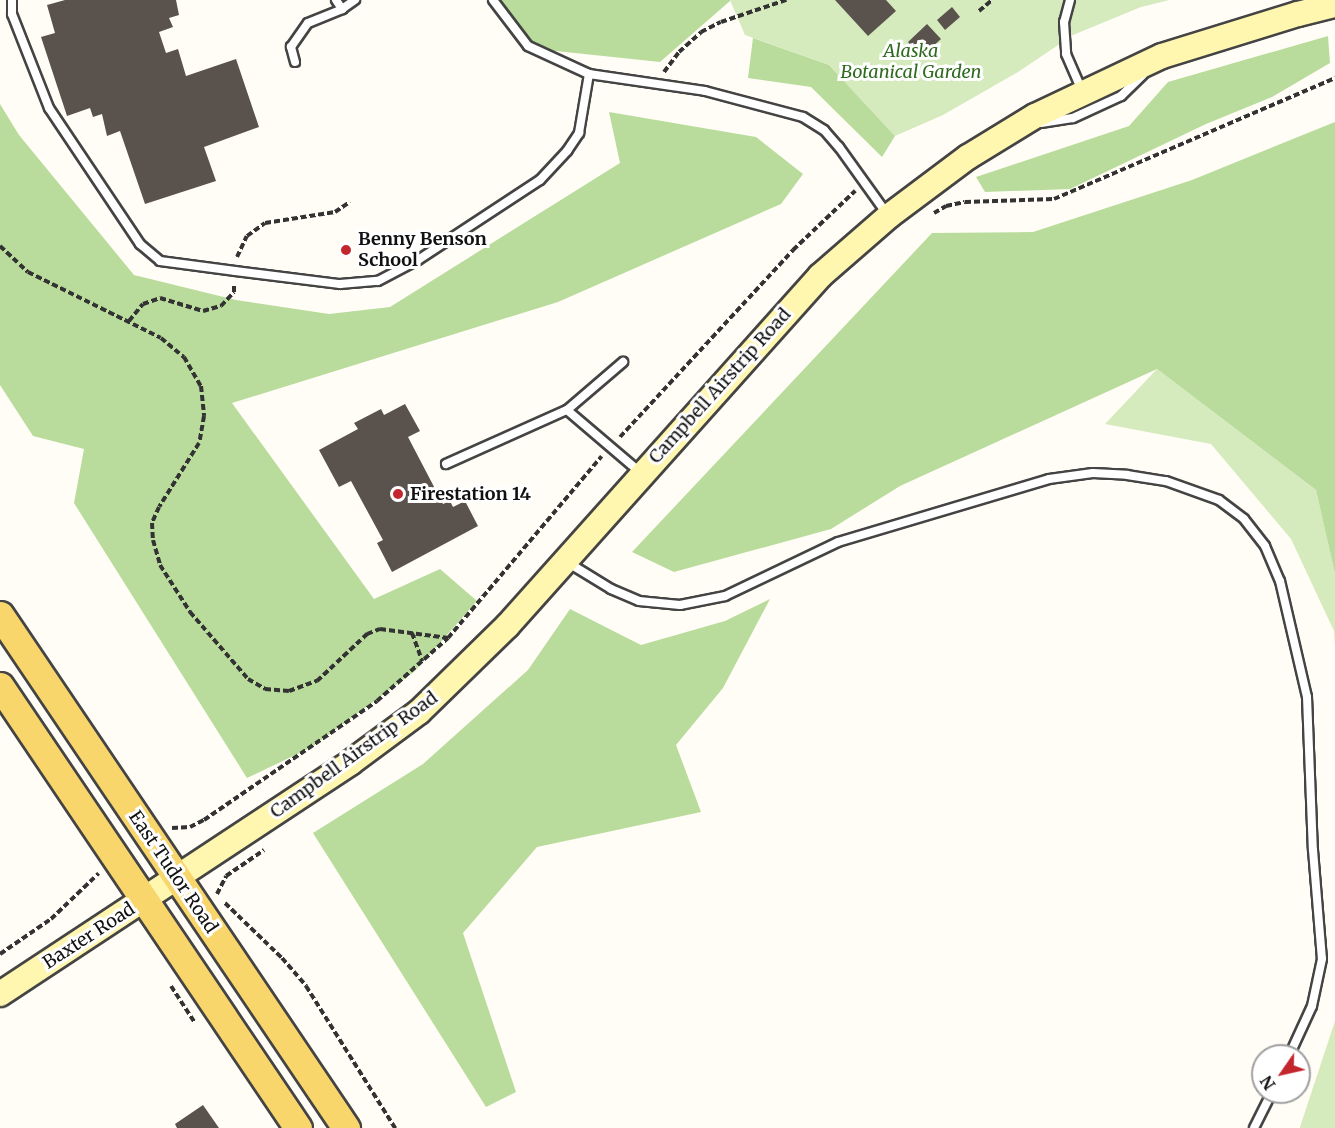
<!DOCTYPE html>
<style>
body{margin:0}
#map{position:relative;width:1335px;height:1128px;overflow:hidden;background:#fffdf5;font-family:Merriweather,serif}
div>[style]{position:absolute}
.green>*{inset:0;background:#d5ebbd}
.forest>*{inset:0;background:#b9dc9c}
.building>*{inset:0;background:#5a524d}
.path>*{height:4px;margin-top:-2px;transform-origin:0;background:repeating-linear-gradient(90deg,#333 0 6px,transparent 0 9px)}
.roads{filter:drop-shadow(2px 0 #444) drop-shadow(-2px 0 #444) drop-shadow(0 2px #444) drop-shadow(0 -2px #444)}
.lane>*{height:8px;margin:-4px;padding:0 4px;transform-origin:4px;border-radius:4px;background:#fff}
.secondary>*{height:24px;margin:-12px;padding:0 12px;transform-origin:12px;border-radius:12px;background:#fff6b0}
.primary>*{height:27px;margin:-13.5px;padding:0 13.5px;transform-origin:13.5px;border-radius:13.5px;background:#f9d66b}
.dots>*{width:16px;height:16px;translate:-50% -50%;box-sizing:border-box;border:3px solid #fff;border-radius:50%}
span{translate:-50% -50%;white-space:nowrap;text-align:center;line-height:1.15;-webkit-text-stroke:6px #fff;paint-order:stroke}
.park-label{font-size:18px;color:#2f6b1f;font-style:italic}
.poi-label{font-size:18px;color:#111;font-weight:700}
.left{translate:0 -50%;text-align:left}
.street-label{font-size:18px;color:#111}
.north{position:absolute;left:1251px;top:1044px;width:60px;height:60px;box-sizing:border-box;background:#fff;border:2px solid #a0a0a0;border-radius:50%;rotate:236deg;font-size:16px;font-weight:700;line-height:24px;text-align:center;color:#111}
.north::after{content:'';display:block;margin:auto;width:21px;height:27px;background:#c4262e;clip-path:polygon(50% 0,100% 100%,50% 72%,0 100%)}
</style>
<div id="map">
<div class="green">
<div style="clip-path:polygon(730px 0,1169px 0,1141px 7px,1073px 35px,1018px 72px,943px 115px,895px 136px,829px 65px,745px 35px)"></div>
<div style="clip-path:polygon(1157px 369px,1316px 490px,1335px 574px,1335px 646px,1334px 631px,1291px 539px,1211px 444px,1105px 424px)"></div>
<div style="clip-path:polygon(1335px 1021px,1335px 1128px,1300px 1128px,1300px 1127px)"></div>
</div>
<div class="forest">
<div style="clip-path:polygon(500px 0,730px 0,730px 1px,660px 62px,537px 49px)"></div>
<div style="clip-path:polygon(1328px 36px,1330px 63px,1272px 97px,1206px 124px,1070px 189px,985px 192px,976px 177px,1129px 126px,1168px 82px)"></div>
<div style="clip-path:polygon(753px 38px,829px 65px,895px 136px,882px 157px,811px 87px,748px 78px)"></div>
<div style="clip-path:polygon(0 104px,19px 135px,134px 275px,236px 300px,329px 314px,390px 307px,620px 163px,609px 112px,756px 137px,803px 174px,781px 204px,558px 302px,232px 403px,374px 599px,440px 569px,477px 601px,415px 671px,312px 747px,247px 778px,74px 503px,84px 449px,33px 436px,0 385px)"></div>
<div style="clip-path:polygon(1335px 122px,1335px 574px,1316px 490px,1157px 369px,900px 486px,831px 529px,674px 572px,632px 552px,932px 233px,1033px 232px,1192px 180px)"></div>
<div style="clip-path:polygon(770px 599px,723px 688px,676px 745px,701px 812px,537px 847px,463px 933px,516px 1092px,486px 1107px,313px 833px,423px 764px,528px 670px,570px 609px,641px 645px,725px 621px)"></div>
</div>
<div class="building">
<div style="clip-path:polygon(65px 0,176px 0,179px 15px,169px 18px,173px 27px,159px 32px,166px 53px,178px 49px,186px 76px,236px 59px,259px 127px,204px 147px,216px 181px,145px 204px,120px 131px,107px 136px,102px 114px,93px 117px,90px 108px,67px 116px,41px 37px,55px 33px,47px 5px)"></div>
<div style="clip-path:polygon(835px 0,886px 0,896px 11px,868px 36px)"></div>
<div style="clip-path:polygon(952px 7px,960px 17px,945px 30px,937px 20px)"></div>
<div style="clip-path:polygon(927px 24px,941px 39px,921px 57px,908px 42px)"></div>
<div style="clip-path:polygon(405px 404px,420px 431px,408px 437px,443px 504px,450px 501px,453px 507px,465px 501px,478px 526px,392px 572px,377px 543px,383px 540px,351px 481px,339px 487px,319px 450px,358px 429px,354px 423px,381px 409px,384px 415px)"></div>
<div style="clip-path:polygon(203px 1105px,219px 1128px,177px 1128px,175px 1124px)"></div>
</div>
<div class="path">
<div style="left:979px;top:11px;width:17px;rotate:-40deg"></div>
<div style="left:664px;top:72px;width:25px;rotate:-53deg"></div>
<div style="left:679px;top:52px;width:30px;rotate:-42deg"></div>
<div style="left:701px;top:32px;width:22px;rotate:-27deg"></div>
<div style="left:721px;top:22px;width:69px;rotate:-18.7deg"></div>
<div style="left:934px;top:213px;width:14px;rotate:-30deg"></div>
<div style="left:946px;top:206px;width:19px;rotate:-12deg"></div>
<div style="left:965px;top:202px;width:89px;rotate:-1.9deg"></div>
<div style="left:1054px;top:199px;width:306px;rotate:-23.3deg"></div>
<div style="left:0;top:246px;width:38px;rotate:43deg"></div>
<div style="left:28px;top:272px;width:148px;rotate:26.4deg"></div>
<div style="left:161px;top:338px;width:30px;rotate:40deg"></div>
<div style="left:184px;top:357px;width:34px;rotate:60deg"></div>
<div style="left:201px;top:386px;width:30px;rotate:84deg"></div>
<div style="left:204px;top:416px;width:27px;rotate:100deg"></div>
<div style="left:199px;top:443px;width:75px;rotate:122deg"></div>
<div style="left:159px;top:507px;width:17px;rotate:114deg"></div>
<div style="left:152px;top:523px;width:17px;rotate:87deg"></div>
<div style="left:153px;top:540px;width:26px;rotate:74deg"></div>
<div style="left:160px;top:565px;width:56px;rotate:57.4deg"></div>
<div style="left:190px;top:612px;width:89px;rotate:49.1deg"></div>
<div style="left:248px;top:679px;width:20px;rotate:30deg"></div>
<div style="left:265px;top:689px;width:24px;rotate:5deg"></div>
<div style="left:289px;top:691px;width:30px;rotate:-20deg"></div>
<div style="left:317px;top:681px;width:69px;rotate:-43.2deg"></div>
<div style="left:367px;top:634px;width:14px;rotate:-21deg"></div>
<div style="left:380px;top:629px;width:69px;rotate:7.5deg"></div>
<div style="left:237px;top:257px;width:23px;rotate:-65deg"></div>
<div style="left:247px;top:236px;width:22px;rotate:-36deg"></div>
<div style="left:265px;top:223px;width:71px;rotate:-8.9deg"></div>
<div style="left:335px;top:212px;width:18px;rotate:-34deg"></div>
<div style="left:129px;top:321px;width:22px;rotate:-51deg"></div>
<div style="left:143px;top:304px;width:18px;rotate:-19deg"></div>
<div style="left:160px;top:298px;width:45px;rotate:16.8deg"></div>
<div style="left:203px;top:311px;width:19px;rotate:-16deg"></div>
<div style="left:221px;top:306px;width:19px;rotate:-47deg"></div>
<div style="left:234px;top:292px;width:6px;rotate:-90deg"></div>
<div style="left:620px;top:437px;width:255px;rotate:-47.2deg"></div>
<div style="left:793px;top:250px;width:86px;rotate:-43.6deg"></div>
<div style="left:412px;top:633px;width:30px;rotate:70deg"></div>
<div style="left:172px;top:828px;width:18px;rotate:-3deg"></div>
<div style="left:190px;top:827px;width:16px;rotate:-27deg"></div>
<div style="left:204px;top:820px;width:210px;rotate:-34.5deg"></div>
<div style="left:377px;top:701px;width:95px;rotate:-41.6deg"></div>
<div style="left:448px;top:638px;width:238px;rotate:-49.8deg"></div>
<div style="left:217px;top:894px;width:20px;rotate:-63deg"></div>
<div style="left:226px;top:876px;width:46px;rotate:-34.4deg"></div>
<div style="left:225px;top:903px;width:79px;rotate:44deg"></div>
<div style="left:282px;top:958px;width:37px;rotate:49deg"></div>
<div style="left:306px;top:986px;width:168px;rotate:57.9deg"></div>
<div style="left:0;top:954px;width:62px;rotate:-34.5deg"></div>
<div style="left:51px;top:919px;width:66px;rotate:-43.8deg"></div>
<div style="left:171px;top:986px;width:44px;rotate:57deg"></div>
</div>
<div class="roads">
<div class="lane">
<div style="left:12px;top:0;width:14px;rotate:90deg"></div>
<div style="left:12px;top:14px;width:101px;rotate:68.5deg"></div>
<div style="left:49px;top:108px;width:164px;rotate:56.2deg"></div>
<div style="left:140px;top:244px;width:26px;rotate:40deg"></div>
<div style="left:160px;top:261px;width:76px;rotate:7.6deg"></div>
<div style="left:235px;top:271px;width:106px;rotate:7.1deg"></div>
<div style="left:340px;top:284px;width:38px;rotate:-5deg"></div>
<div style="left:378px;top:281px;width:45px;rotate:-27.7deg"></div>
<div style="left:418px;top:260px;width:146px;rotate:-33.3deg"></div>
<div style="left:540px;top:180px;width:40px;rotate:-47deg"></div>
<div style="left:567px;top:151px;width:22px;rotate:-56deg"></div>
<div style="left:579px;top:133px;width:60px;rotate:-80.4deg"></div>
<div style="left:336px;top:0;width:11px;rotate:56deg"></div>
<div style="left:493px;top:0;width:58px;rotate:52.7deg"></div>
<div style="left:528px;top:46px;width:67px;rotate:24.7deg"></div>
<div style="left:589px;top:74px;width:117px;rotate:8.3deg"></div>
<div style="left:705px;top:91px;width:101px;rotate:14.9deg"></div>
<div style="left:803px;top:117px;width:25px;rotate:32deg"></div>
<div style="left:824px;top:130px;width:23px;rotate:49deg"></div>
<div style="left:839px;top:147px;width:82px;rotate:54.4deg"></div>
<div style="left:1070px;top:0;width:23px;rotate:105deg"></div>
<div style="left:1064px;top:22px;width:32px;rotate:86deg"></div>
<div style="left:1066px;top:54px;width:43px;rotate:66.4deg"></div>
<div style="left:295px;top:62px;width:16px;rotate:-105deg"></div>
<div style="left:291px;top:47px;width:29px;rotate:-55deg"></div>
<div style="left:308px;top:23px;width:37px;rotate:-22deg"></div>
<div style="left:342px;top:9px;width:16px;rotate:-35deg"></div>
<div style="left:1041px;top:123px;width:32px;rotate:-9deg"></div>
<div style="left:1073px;top:118px;width:53px;rotate:-24.6deg"></div>
<div style="left:1121px;top:96px;width:30px;rotate:-44deg"></div>
<div style="left:567px;top:410px;width:74px;rotate:-40.6deg"></div>
<div style="left:446px;top:464px;width:133px;rotate:-24.1deg"></div>
<div style="left:567px;top:410px;width:97px;rotate:40.4deg"></div>
<div style="left:567px;top:562px;width:52px;rotate:31.5deg"></div>
<div style="left:611px;top:589px;width:30px;rotate:23deg"></div>
<div style="left:639px;top:601px;width:41px;rotate:5.6deg"></div>
<div style="left:680px;top:605px;width:46px;rotate:-11.3deg"></div>
<div style="left:725px;top:596px;width:125px;rotate:-25.5deg"></div>
<div style="left:838px;top:542px;width:220px;rotate:-16.6deg"></div>
<div style="left:1049px;top:479px;width:44px;rotate:-7.8deg"></div>
<div style="left:1093px;top:473px;width:34px;rotate:3deg"></div>
<div style="left:1127px;top:475px;width:39px;rotate:9deg"></div>
<div style="left:1166px;top:481px;width:56px;rotate:19.7deg"></div>
<div style="left:1219px;top:500px;width:31px;rotate:37deg"></div>
<div style="left:1244px;top:519px;width:34px;rotate:52deg"></div>
<div style="left:1265px;top:546px;width:38px;rotate:67deg"></div>
<div style="left:1280px;top:581px;width:119px;rotate:76.9deg"></div>
<div style="left:1307px;top:697px;width:153px;rotate:87.8deg"></div>
<div style="left:1313px;top:850px;width:109px;rotate:85.3deg"></div>
<div style="left:1322px;top:959px;width:48px;rotate:102deg"></div>
<div style="left:1312px;top:1006px;width:55px;rotate:114.7deg"></div>
<div style="left:1254px;top:1128px;width:40px;rotate:-63.4deg"></div>
</div>
<div class="secondary">
<div style="left:0;top:994px;width:419px;rotate:-33.4deg"></div>
<div style="left:350px;top:763px;width:86px;rotate:-36.5deg"></div>
<div style="left:419px;top:712px;width:124px;rotate:-44.3deg"></div>
<div style="left:508px;top:625px;width:468px;rotate:-48.2deg"></div>
<div style="left:820px;top:276px;width:91px;rotate:-41deg"></div>
<div style="left:889px;top:216px;width:99px;rotate:-36.8deg"></div>
<div style="left:968px;top:157px;width:79px;rotate:-31.5deg"></div>
<div style="left:1035px;top:116px;width:140px;rotate:-25.3deg"></div>
<div style="left:1162px;top:56px;width:142px;rotate:-17.2deg"></div>
<div style="left:1298px;top:14px;width:38px;rotate:-14deg"></div>
</div>
<div class="primary">
<div style="left:0;top:615px;width:619px;rotate:56deg"></div>
<div style="left:0;top:686px;width:533px;rotate:56.01deg"></div>
</div>
</div>
<div class="dots">
<div style="left:346px;top:250px;background:#c4262e"></div>
<div style="left:398px;top:494px;background:#c4262e"></div>
</div>
<div class="park-label">
<span style="left:911px;top:62px">Alaska<br>Botanical Garden</span>
</div>
<div class="poi-label">
<span class="left" style="left:358px;top:250px">Benny Benson<br>School</span>
<span class="left" style="left:410px;top:494px">Firestation 14</span>
</div>
<div class="street-label">
<span style="left:720px;top:386px;rotate:-48deg">Campbell Airstrip Road</span>
<span style="left:354px;top:755px;rotate:-36deg">Campbell Airstrip Road</span>
<span style="left:173px;top:872px;rotate:56deg">East Tudor Road</span>
<span style="left:89px;top:936px;rotate:-33deg">Baxter Road</span>
</div>
<div class="north">N</div>
</div>
